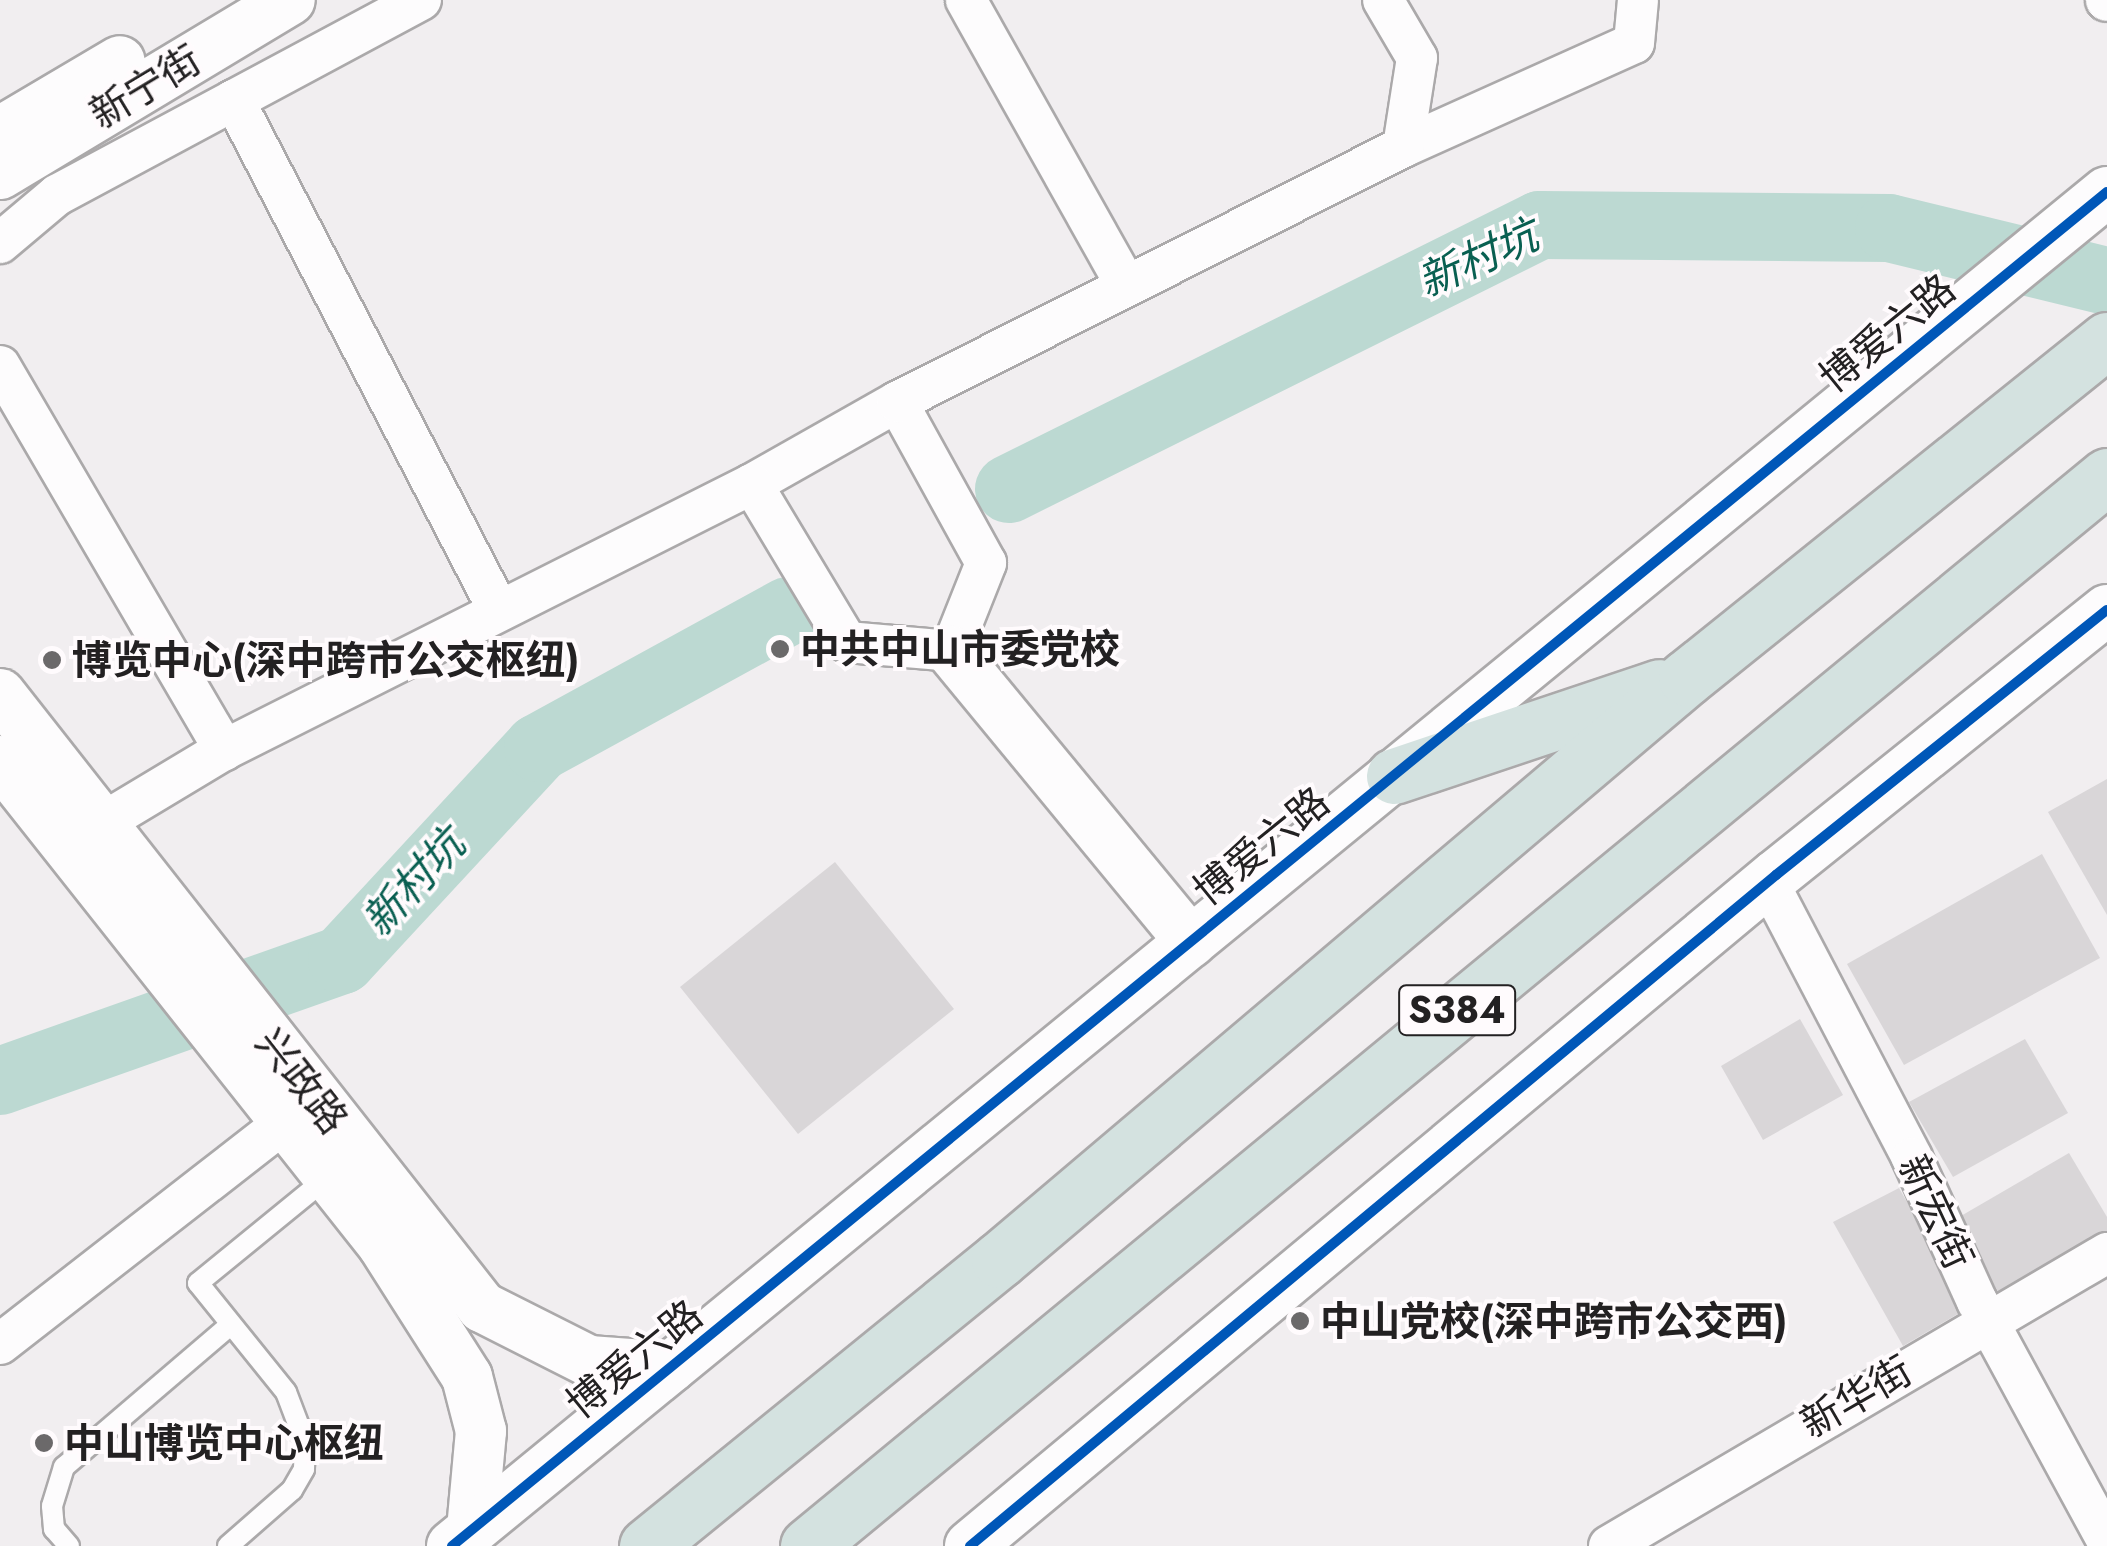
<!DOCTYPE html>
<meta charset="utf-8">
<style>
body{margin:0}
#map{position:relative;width:2107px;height:1546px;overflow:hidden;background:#f1eef0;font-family:Jost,"Noto Sans SC",sans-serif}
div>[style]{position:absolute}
.river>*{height:68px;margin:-34px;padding:0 34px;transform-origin:34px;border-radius:34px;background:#bcd9d2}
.building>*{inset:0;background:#d9d6d8}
.roads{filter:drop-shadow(2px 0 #aba9aa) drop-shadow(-2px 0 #aba9aa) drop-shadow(0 2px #aba9aa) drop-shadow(0 -2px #aba9aa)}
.service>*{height:20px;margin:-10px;padding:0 10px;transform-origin:10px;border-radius:10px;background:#fdfcfd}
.minor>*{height:40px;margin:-20px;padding:0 20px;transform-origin:20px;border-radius:20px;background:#fdfcfd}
.tertiary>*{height:50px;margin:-25px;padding:0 25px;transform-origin:25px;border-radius:25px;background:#fdfcfd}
.trunk>*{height:55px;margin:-27.5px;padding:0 27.5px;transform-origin:27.5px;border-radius:27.5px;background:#d4e2e0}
.cycleway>*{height:10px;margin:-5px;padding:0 5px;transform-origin:5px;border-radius:5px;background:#0057b8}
.dots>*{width:28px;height:28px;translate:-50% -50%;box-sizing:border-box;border:5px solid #fffbfd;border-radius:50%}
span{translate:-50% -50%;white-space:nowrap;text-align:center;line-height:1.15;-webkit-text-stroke:8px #fffbfd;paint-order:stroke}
.shield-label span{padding:2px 8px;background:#fffbfd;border:2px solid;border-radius:8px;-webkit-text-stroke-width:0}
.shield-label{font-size:38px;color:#232122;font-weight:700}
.street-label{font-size:40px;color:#232122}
.poi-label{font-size:40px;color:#232122;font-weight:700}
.left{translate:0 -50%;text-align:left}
.water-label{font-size:42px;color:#095f51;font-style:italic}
</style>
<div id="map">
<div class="river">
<div style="left:1009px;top:489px;width:593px;rotate:-26.44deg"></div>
<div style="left:1540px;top:225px;width:349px;rotate:0.5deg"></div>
<div style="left:1889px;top:228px;width:224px;rotate:13.7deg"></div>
<div style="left:0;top:1081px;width:363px;rotate:-19.5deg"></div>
<div style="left:342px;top:960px;width:289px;rotate:-47.2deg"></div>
<div style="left:538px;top:748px;width:285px;rotate:-28.7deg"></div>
</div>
<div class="building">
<div style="clip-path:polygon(2107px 779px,2107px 915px,2048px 812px)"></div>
<div style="clip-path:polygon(2042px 854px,2100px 958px,1904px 1065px,1847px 964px)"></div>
<div style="clip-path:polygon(835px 862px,954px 1009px,798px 1134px,680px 987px)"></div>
<div style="clip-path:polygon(1800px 1019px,1843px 1095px,1763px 1140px,1721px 1066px)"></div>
<div style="clip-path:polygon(2025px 1039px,2068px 1113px,1953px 1177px,1909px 1102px)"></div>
<div style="clip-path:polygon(2069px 1153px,2107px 1217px,2107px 1233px,2000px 1295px,1954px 1220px)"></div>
<div style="clip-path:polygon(1899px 1188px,1968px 1308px,1903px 1346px,1833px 1222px)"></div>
</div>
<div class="roads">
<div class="service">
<div style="left:69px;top:1546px;width:23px;rotate:-131deg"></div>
<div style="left:54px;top:1529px;width:23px;rotate:-95deg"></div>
<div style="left:52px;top:1506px;width:41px;rotate:-72.9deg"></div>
<div style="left:64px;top:1467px;width:218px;rotate:-40.5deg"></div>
<div style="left:228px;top:1546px;width:85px;rotate:-41.2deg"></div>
<div style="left:292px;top:1490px;width:24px;rotate:-60deg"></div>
<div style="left:304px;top:1469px;width:27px;rotate:-88deg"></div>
<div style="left:305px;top:1442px;width:53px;rotate:-110.8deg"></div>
<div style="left:286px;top:1392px;width:140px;rotate:-128.9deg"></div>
<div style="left:198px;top:1283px;width:168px;rotate:-39.2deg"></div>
</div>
<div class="minor">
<div style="left:966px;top:0;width:327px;rotate:60.7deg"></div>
<div style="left:2106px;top:0;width:1px;rotate:45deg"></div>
<div style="left:234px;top:100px;width:573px;rotate:62.59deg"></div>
<div style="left:1403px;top:147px;width:253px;rotate:-24.2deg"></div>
<div style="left:1634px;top:43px;width:43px;rotate:-84.7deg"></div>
<div style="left:0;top:243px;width:75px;rotate:-40.1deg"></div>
<div style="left:57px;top:195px;width:413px;rotate:-28.2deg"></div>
<div style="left:0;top:366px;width:445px;rotate:59.7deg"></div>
<div style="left:752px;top:484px;width:167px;rotate:-29.5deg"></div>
<div style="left:79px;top:837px;width:169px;rotate:-31deg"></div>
<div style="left:224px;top:750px;width:591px;rotate:-26.74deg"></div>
<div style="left:752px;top:484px;width:184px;rotate:59deg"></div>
<div style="left:847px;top:642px;width:104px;rotate:4.9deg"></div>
<div style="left:951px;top:651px;width:95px;rotate:-68.3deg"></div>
<div style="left:986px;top:563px;width:184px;rotate:-118.9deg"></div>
<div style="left:897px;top:402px;width:567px;rotate:-26.75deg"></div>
<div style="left:1403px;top:147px;width:90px;rotate:-81.1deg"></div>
<div style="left:1417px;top:58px;width:67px;rotate:-120.4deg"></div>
<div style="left:1768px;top:882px;width:311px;rotate:62.4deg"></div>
<div style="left:1912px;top:1158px;width:157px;rotate:65.6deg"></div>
<div style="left:1977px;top:1301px;width:272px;rotate:61.5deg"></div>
<div style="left:0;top:1344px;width:361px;rotate:-37.9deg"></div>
<div style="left:1609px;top:1546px;width:578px;rotate:-30.47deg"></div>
</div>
<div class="tertiary">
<div style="left:0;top:132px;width:139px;rotate:-30.6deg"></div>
<div style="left:0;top:174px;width:338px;rotate:-31deg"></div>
<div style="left:951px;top:651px;width:377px;rotate:50.5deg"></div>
<div style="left:0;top:694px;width:780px;rotate:51.82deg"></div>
<div style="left:482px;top:1307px;width:120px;rotate:26.8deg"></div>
<div style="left:589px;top:1361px;width:82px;rotate:4.2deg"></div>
<div style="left:0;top:761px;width:617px;rotate:51.64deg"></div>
<div style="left:383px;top:1245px;width:156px;rotate:57.5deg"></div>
<div style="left:467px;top:1377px;width:56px;rotate:75.5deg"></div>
<div style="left:481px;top:1431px;width:99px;rotate:95.2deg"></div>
<div style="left:452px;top:1546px;width:2138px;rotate:-39.29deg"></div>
<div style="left:970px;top:1546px;width:1049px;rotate:-39.78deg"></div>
<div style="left:1776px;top:875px;width:424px;rotate:-38.7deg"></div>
</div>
<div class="trunk">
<div style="left:1394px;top:776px;width:280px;rotate:-18.5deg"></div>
<div style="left:647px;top:1546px;width:454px;rotate:-39.1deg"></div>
<div style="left:999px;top:1260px;width:900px;rotate:-40.27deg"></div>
<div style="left:1686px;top:678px;width:540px;rotate:-38.76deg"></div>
<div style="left:808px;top:1546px;width:1683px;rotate:-39.48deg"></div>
</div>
</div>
<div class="cycleway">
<div style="left:452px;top:1546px;width:2138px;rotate:-39.29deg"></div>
<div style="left:970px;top:1546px;width:1049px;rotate:-39.78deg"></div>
<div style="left:1776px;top:875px;width:424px;rotate:-38.7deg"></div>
</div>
<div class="dots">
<div style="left:780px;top:649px;background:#6b696a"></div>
<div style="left:52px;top:660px;background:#6b696a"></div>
<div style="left:1300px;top:1321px;background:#6b696a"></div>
<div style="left:44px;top:1443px;background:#6b696a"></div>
</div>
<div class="shield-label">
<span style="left:1457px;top:1010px">S384</span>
</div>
<div class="street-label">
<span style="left:145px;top:87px;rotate:-31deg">新宁街</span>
<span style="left:1887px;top:333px;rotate:-39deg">博爱六路</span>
<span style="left:1261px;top:846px;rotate:-39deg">博爱六路</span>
<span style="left:302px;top:1081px;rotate:52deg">兴政路</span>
<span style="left:1936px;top:1212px;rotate:65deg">新宏街</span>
<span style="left:634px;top:1359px;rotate:-39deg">博爱六路</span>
<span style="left:1856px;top:1397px;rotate:-30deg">新华街</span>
</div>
<div class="poi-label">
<span class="left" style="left:800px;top:649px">中共中山市委党校</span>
<span class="left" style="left:72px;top:660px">博览中心(深中跨市公交枢纽)</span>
<span class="left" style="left:1320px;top:1321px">中山党校(深中跨市公交西)</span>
<span class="left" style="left:64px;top:1443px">中山博览中心枢纽</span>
</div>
<div class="water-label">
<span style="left:1478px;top:259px;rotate:-24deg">新村坑</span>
<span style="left:414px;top:883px;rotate:-47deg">新村坑</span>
</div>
</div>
